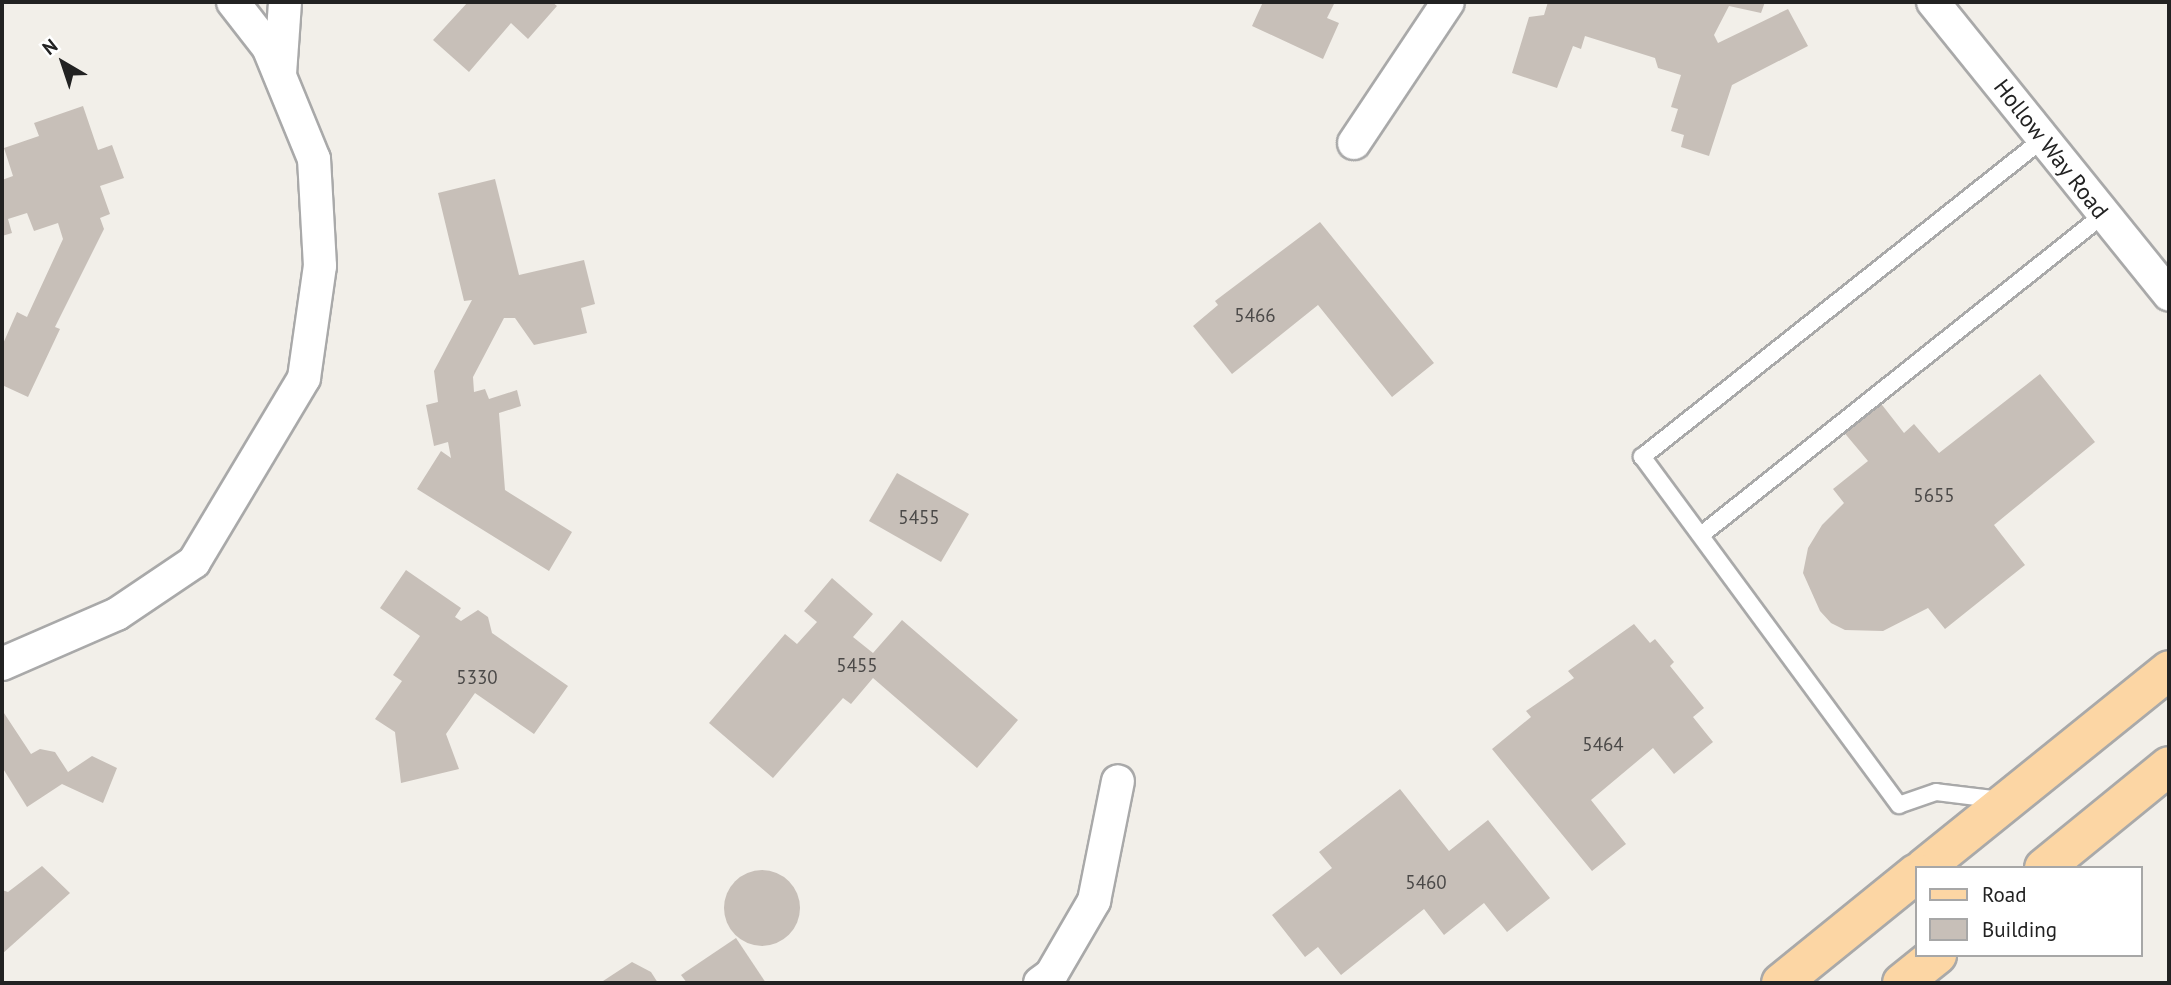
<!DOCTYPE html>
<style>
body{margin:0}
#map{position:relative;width:2171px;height:985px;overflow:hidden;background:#f2efe9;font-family:"PT Sans",sans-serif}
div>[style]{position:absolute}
.building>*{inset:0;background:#c7bfb8}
.round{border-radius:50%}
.roads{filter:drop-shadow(2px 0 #a9a9a9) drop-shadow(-2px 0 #a9a9a9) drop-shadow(0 2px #a9a9a9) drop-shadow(0 -2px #a9a9a9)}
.service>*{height:16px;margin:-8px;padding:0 8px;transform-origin:8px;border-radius:8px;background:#fff}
.minor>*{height:32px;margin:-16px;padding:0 16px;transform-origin:16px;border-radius:16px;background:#fff}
.primary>*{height:38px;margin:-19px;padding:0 19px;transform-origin:19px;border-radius:19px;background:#fcd6a4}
span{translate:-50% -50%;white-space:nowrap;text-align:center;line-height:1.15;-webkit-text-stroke:5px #fff;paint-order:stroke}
.number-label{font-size:19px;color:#4b4948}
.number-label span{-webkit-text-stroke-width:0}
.street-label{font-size:23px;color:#222}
.frame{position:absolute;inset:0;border:4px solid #222;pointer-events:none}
.legend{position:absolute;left:1915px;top:866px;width:228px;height:91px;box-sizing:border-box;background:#fff;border:2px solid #a7a7a7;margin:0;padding:9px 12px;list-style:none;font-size:21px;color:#222}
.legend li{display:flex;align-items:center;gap:14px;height:35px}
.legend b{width:35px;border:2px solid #a7a7a7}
.north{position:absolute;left:28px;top:28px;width:70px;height:70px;-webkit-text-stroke:5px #fff;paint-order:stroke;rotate:321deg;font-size:19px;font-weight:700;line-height:28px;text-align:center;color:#222}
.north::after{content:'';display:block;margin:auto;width:24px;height:32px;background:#222;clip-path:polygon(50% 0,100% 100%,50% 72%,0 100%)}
</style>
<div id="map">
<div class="building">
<div style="clip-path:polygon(468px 2px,552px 2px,557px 6px,528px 39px,511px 23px,469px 72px,433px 40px)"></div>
<div style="clip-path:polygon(1263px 2px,1335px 2px,1327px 18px,1339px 23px,1323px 59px,1252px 26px)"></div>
<div style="clip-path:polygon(1548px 2px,1765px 2px,1761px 13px,1729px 6px,1714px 35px,1718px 43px,1788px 9px,1808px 46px,1732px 85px,1709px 156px,1681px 147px,1684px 135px,1671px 131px,1678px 109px,1671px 107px,1681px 75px,1658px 68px,1655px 58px,1585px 36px,1581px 49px,1573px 46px,1557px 88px,1512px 73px,1529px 17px,1544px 15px)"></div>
<div style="clip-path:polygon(83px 106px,98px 150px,112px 145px,124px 178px,100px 186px,110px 214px,100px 218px,104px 229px,55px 327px,60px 329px,28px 397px,2px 385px,2px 346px,17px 312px,27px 317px,63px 239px,58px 223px,34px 231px,27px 213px,8px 219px,12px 233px,2px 236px,2px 180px,13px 176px,4px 148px,39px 136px,34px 123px)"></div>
<div style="clip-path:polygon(495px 179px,519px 275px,584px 260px,595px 304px,581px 308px,587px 333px,534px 345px,515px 318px,504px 318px,473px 377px,474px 392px,485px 389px,489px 399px,517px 390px,521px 406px,499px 413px,505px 490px,572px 532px,549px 571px,417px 489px,441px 451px,451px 458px,448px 442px,434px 446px,426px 405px,438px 402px,434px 371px,472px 300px,464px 301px,438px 193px)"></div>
<div style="clip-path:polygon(1320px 222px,1434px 363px,1392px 397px,1318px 305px,1232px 374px,1193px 326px,1218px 305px,1215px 301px)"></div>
<div style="clip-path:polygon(2040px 374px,2095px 442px,1994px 525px,2025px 565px,1945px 629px,1928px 608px,1883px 631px,1845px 630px,1831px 623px,1820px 611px,1803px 573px,1808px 548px,1822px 525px,1844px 503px,1833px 489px,1868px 461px,1842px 430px,1879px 401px,1904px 433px,1914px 424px,1939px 453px)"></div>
<div style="clip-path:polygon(897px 473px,969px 514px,941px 562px,869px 521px)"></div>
<div style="clip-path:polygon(406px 570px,461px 608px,455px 617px,461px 621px,478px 610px,488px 617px,492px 633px,568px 686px,534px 734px,475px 693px,446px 734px,459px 769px,401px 783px,395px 732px,375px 719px,402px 681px,393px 675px,420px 636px,380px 608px)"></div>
<div style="clip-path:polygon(832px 578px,873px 614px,853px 637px,873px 653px,902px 620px,1018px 720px,977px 768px,873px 678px,851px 704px,843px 698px,773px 778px,709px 723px,785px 634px,797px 644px,817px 622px,804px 611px)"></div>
<div style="clip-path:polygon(1634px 624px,1650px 643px,1655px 639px,1674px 662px,1670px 666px,1704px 708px,1693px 717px,1713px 742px,1674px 774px,1653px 748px,1591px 800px,1626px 844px,1592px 871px,1492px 749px,1531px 717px,1526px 711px,1574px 678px,1568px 671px)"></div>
<div style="clip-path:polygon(2px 710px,31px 754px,40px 749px,55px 752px,68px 772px,92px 756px,117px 768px,103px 803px,62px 784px,27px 807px,2px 767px)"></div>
<div style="clip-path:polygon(1400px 789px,1449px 851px,1488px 820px,1550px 898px,1507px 932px,1484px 903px,1444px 935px,1424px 909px,1341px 975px,1318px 947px,1305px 957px,1272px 915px,1332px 868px,1319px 852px)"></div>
<div style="clip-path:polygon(42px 866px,70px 893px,2px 954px,2px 890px,8px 892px)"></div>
<div class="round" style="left:724px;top:870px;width:76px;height:76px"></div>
<div style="clip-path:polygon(736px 938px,766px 983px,687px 983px,681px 975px)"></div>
<div style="clip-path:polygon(632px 962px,651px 972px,658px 983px,600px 983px)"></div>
</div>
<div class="roads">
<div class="service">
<div style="left:1701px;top:535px;width:514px;rotate:-38.52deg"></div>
<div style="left:2001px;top:800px;width:65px;rotate:-173deg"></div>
<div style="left:1936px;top:792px;width:39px;rotate:161deg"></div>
<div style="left:1899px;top:805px;width:433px;rotate:-126.4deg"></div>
<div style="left:1642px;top:457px;width:512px;rotate:-38.42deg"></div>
</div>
<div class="minor">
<div style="left:1933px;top:2px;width:376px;rotate:51.1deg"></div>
<div style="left:280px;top:74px;width:72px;rotate:-86deg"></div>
<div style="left:1354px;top:143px;width:169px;rotate:-56.3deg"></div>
<div style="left:2px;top:664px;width:125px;rotate:-23.5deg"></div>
<div style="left:117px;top:614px;width:93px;rotate:-34deg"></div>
<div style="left:194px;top:562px;width:214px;rotate:-59.1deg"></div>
<div style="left:304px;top:378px;width:113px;rotate:-81.9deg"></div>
<div style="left:320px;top:266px;width:107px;rotate:-93.2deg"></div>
<div style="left:314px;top:159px;width:121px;rotate:-112.3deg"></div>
<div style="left:268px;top:47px;width:57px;rotate:-127.9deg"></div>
<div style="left:1040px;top:983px;width:14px;rotate:-36deg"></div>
<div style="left:1051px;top:975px;width:86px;rotate:-59.8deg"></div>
<div style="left:1094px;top:901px;width:122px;rotate:-78.7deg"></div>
</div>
<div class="primary">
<div style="left:1924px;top:868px;width:315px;rotate:-38.9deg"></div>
<div style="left:2044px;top:868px;width:161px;rotate:-39.2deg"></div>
<div style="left:1781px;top:983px;width:175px;rotate:-39deg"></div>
<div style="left:1902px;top:983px;width:45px;rotate:-38.7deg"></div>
</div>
</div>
<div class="number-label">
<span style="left:1255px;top:316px">5466</span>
<span style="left:1934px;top:496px">5655</span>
<span style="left:919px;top:518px">5455</span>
<span style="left:857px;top:666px">5455</span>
<span style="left:477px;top:678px">5330</span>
<span style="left:1603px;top:745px">5464</span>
<span style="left:1426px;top:883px">5460</span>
</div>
<div class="street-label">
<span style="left:2051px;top:149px;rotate:52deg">Hollow Way Road</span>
</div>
<div class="frame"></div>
<ul class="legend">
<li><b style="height:9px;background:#fcd6a4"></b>Road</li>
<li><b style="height:19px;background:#c7bfb8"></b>Building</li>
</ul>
<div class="north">N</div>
</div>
